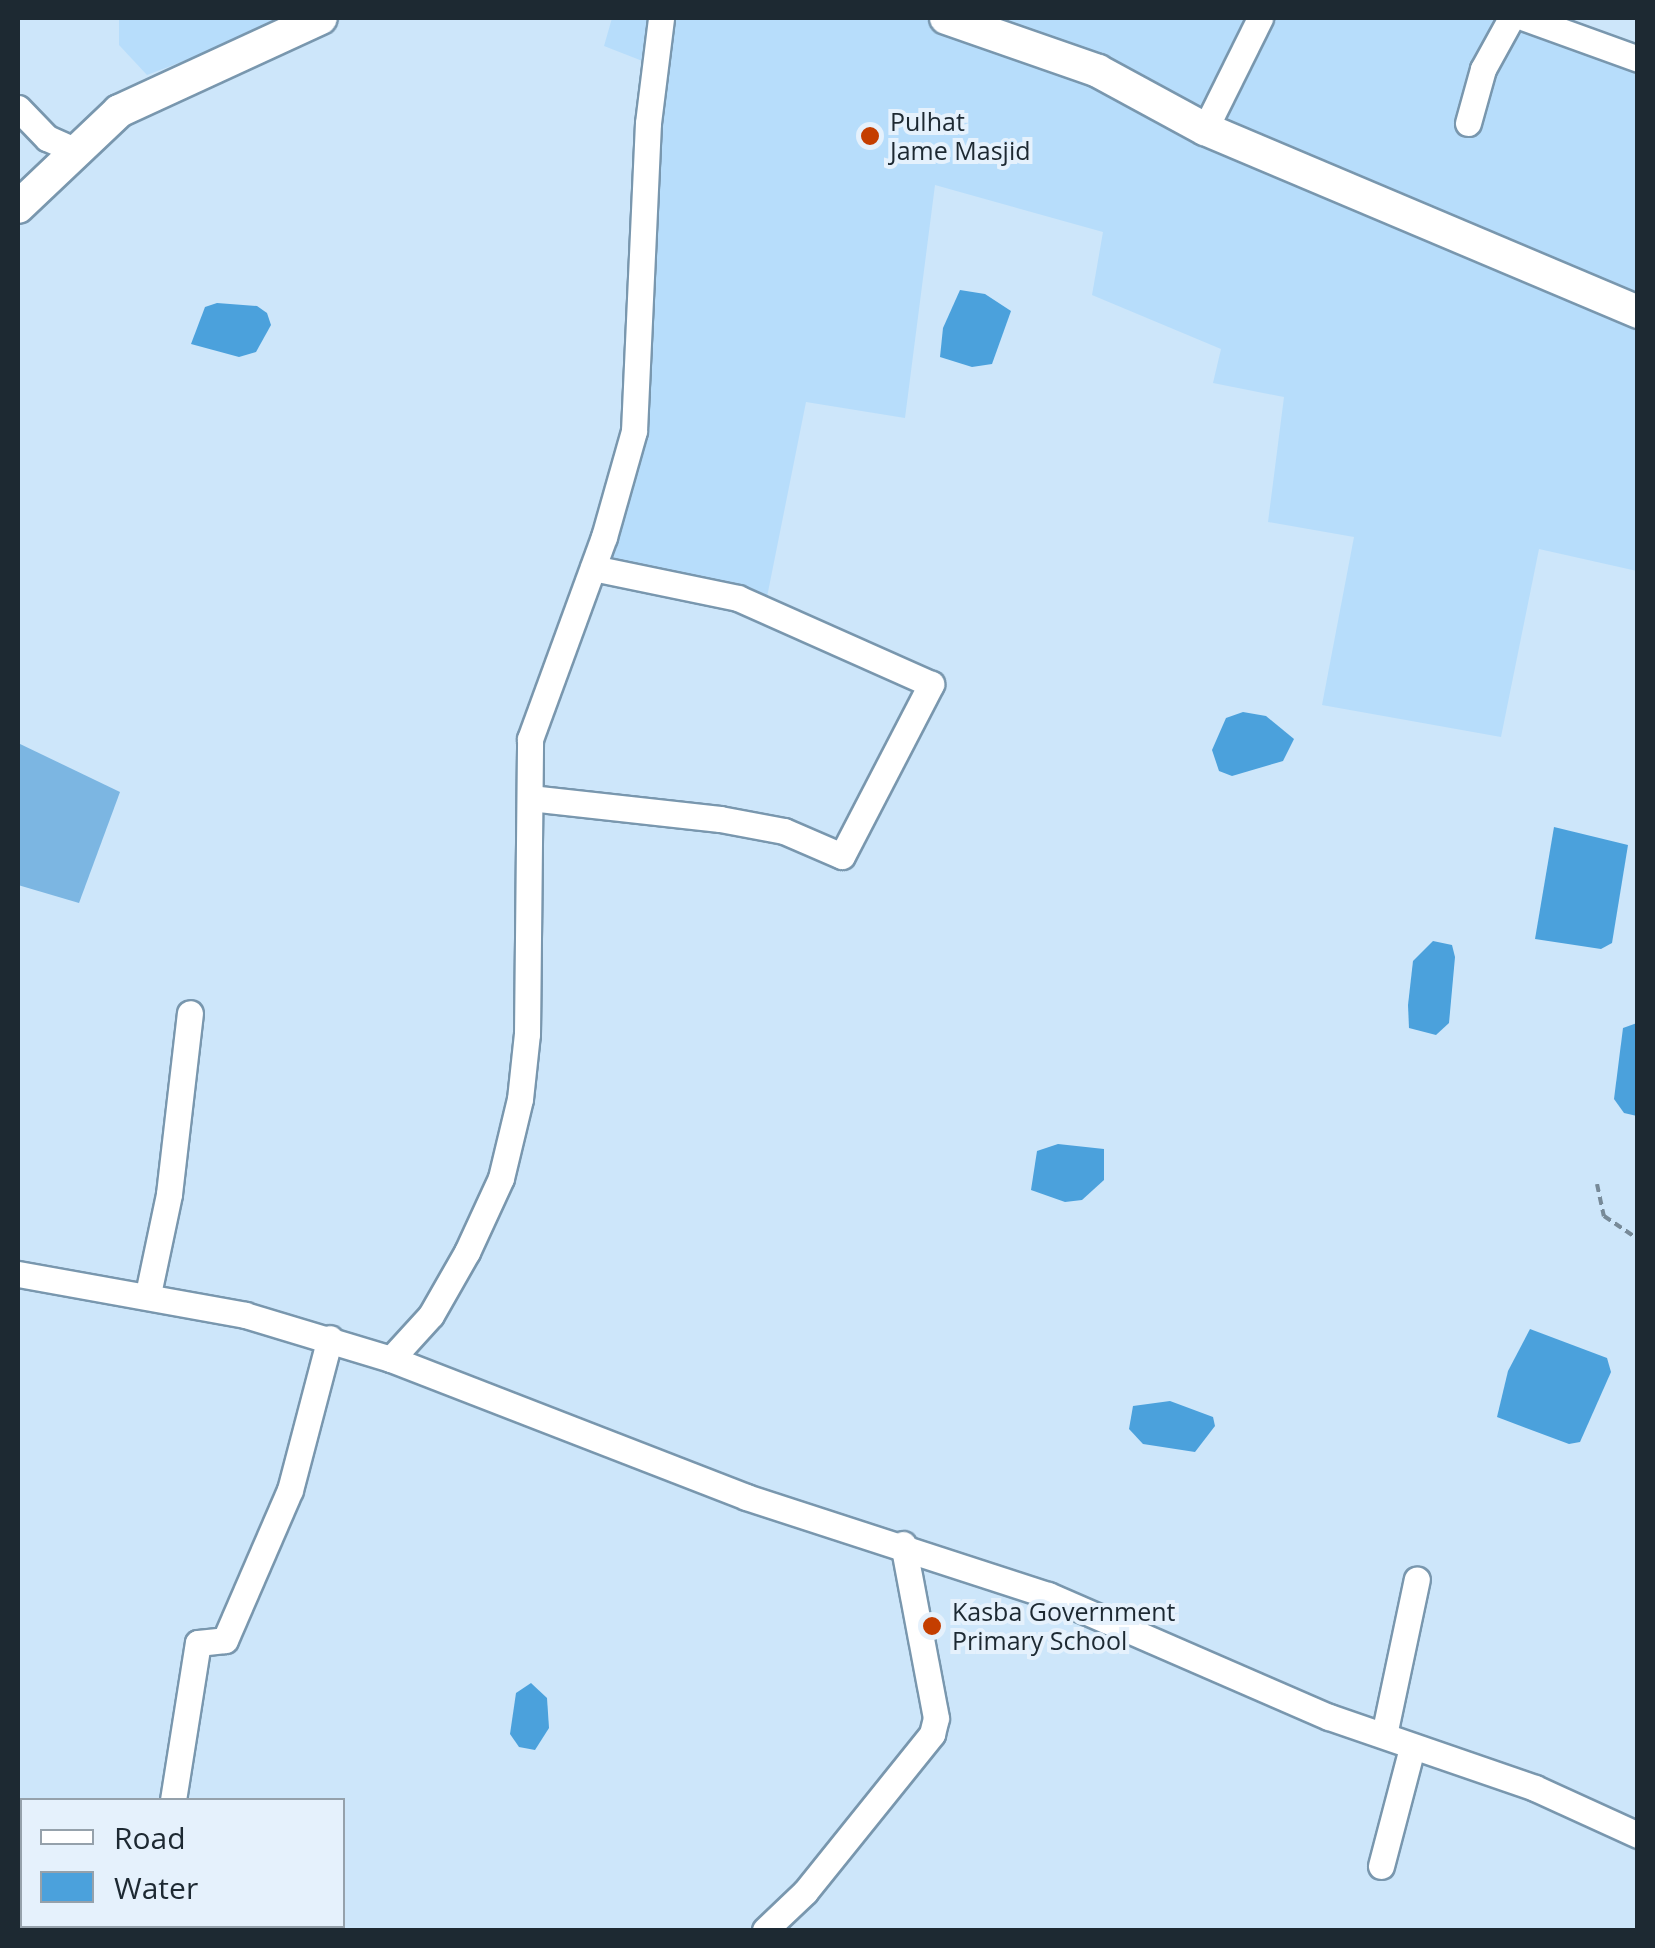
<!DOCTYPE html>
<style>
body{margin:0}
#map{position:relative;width:1655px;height:1948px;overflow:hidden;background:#cde6fa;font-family:"Open Sans",sans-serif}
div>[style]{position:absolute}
.built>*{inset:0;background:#b7ddfb}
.green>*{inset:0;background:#7cb6e2}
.water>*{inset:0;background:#4ba1dc}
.path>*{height:4px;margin-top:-2px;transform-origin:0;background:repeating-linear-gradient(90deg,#778a98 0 8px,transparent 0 13px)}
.roads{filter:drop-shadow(2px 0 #7997ae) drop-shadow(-2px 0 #7997ae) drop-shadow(0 2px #7997ae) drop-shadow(0 -2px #7997ae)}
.minor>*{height:25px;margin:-12.5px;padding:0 12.5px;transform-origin:12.5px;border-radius:12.5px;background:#fff}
.major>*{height:32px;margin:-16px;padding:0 16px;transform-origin:16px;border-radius:16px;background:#fff}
.dots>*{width:28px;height:28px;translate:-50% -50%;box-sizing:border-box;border:5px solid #e5f1fc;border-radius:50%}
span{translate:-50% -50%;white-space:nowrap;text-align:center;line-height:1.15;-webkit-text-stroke:8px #e5f1fc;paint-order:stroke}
.poi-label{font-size:25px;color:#1d2932}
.left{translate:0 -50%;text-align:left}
.frame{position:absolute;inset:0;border:20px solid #1d2932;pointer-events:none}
.legend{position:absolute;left:20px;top:1798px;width:325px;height:130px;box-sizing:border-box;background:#e5f1fc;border:2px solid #95a1ab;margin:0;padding:12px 18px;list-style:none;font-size:30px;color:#1d2932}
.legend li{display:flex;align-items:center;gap:20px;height:50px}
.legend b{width:50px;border:2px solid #95a1ab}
</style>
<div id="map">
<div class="built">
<div style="clip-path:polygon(119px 18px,297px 18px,147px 75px,119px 45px)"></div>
<div style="clip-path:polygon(612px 18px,1512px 18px,1637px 62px,1637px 571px,1539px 549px,1501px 737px,1322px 705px,1354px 537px,1268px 522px,1284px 397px,1213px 383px,1221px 349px,1092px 295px,1103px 232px,935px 185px,905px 418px,806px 402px,766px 602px,606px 556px,642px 429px,663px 69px,604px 46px)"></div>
</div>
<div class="green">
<div style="clip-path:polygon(18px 743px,120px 792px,79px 903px,18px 885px)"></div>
</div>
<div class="water">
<div style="clip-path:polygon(960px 290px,985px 294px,1011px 311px,992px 364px,972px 367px,940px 357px,943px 328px)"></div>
<div style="clip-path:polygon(217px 303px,257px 306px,267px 313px,271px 325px,256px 352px,239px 357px,191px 344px,205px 307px)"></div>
<div style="clip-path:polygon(1243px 712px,1266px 716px,1294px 739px,1283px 761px,1232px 776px,1219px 771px,1212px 750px,1226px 718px)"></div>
<div style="clip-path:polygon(1554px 827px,1628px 845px,1612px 943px,1601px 949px,1535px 939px)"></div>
<div style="clip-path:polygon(1433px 941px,1452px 945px,1455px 957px,1449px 1023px,1436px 1035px,1409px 1028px,1408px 1005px,1413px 961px)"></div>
<div style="clip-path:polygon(1637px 1023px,1638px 1023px,1637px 1116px,1624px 1113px,1614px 1099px,1623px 1028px)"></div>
<div style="clip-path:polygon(1058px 1144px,1104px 1149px,1104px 1180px,1082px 1200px,1065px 1202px,1031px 1190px,1037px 1151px)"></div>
<div style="clip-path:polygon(1530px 1329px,1607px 1358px,1611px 1372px,1580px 1442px,1569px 1444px,1497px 1417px,1508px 1371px)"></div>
<div style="clip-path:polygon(1170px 1401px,1213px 1417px,1215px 1426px,1195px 1452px,1143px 1444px,1129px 1429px,1133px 1406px)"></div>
<div style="clip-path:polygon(531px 1683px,547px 1698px,549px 1728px,535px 1750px,519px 1747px,510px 1734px,516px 1693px)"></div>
</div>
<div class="path">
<div style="left:1597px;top:1184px;width:33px;rotate:78deg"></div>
<div style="left:1604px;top:1216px;width:41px;rotate:34.1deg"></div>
</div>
<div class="roads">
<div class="minor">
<div style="left:1525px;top:18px;width:120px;rotate:19.9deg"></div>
<div style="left:18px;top:108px;width:42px;rotate:46deg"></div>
<div style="left:47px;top:138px;width:32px;rotate:24deg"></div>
<div style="left:1468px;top:123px;width:56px;rotate:-74.5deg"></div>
<div style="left:1483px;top:69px;width:58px;rotate:-61.2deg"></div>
<div style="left:1205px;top:129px;width:124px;rotate:-63.6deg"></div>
<div style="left:530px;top:798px;width:191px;rotate:6.3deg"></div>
<div style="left:720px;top:819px;width:65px;rotate:10.6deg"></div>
<div style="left:784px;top:831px;width:63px;rotate:23.3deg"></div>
<div style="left:842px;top:856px;width:194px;rotate:-62.6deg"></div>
<div style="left:931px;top:684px;width:211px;rotate:-156deg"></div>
<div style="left:738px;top:598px;width:148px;rotate:-168.3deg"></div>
<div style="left:18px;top:1274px;width:231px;rotate:10.2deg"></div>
<div style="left:245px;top:1315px;width:152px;rotate:16.8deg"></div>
<div style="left:391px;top:1359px;width:381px;rotate:21.2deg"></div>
<div style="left:746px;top:1497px;width:318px;rotate:18deg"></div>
<div style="left:1048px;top:1595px;width:306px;rotate:23.5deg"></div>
<div style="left:1329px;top:1717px;width:218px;rotate:19deg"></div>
<div style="left:1535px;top:1788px;width:113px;rotate:24.5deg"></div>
<div style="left:148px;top:1294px;width:102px;rotate:-78.1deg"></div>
<div style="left:169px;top:1194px;width:182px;rotate:-83.4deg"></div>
<div style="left:391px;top:1359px;width:59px;rotate:-47.7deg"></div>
<div style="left:431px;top:1315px;width:73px;rotate:-60.3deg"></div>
<div style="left:467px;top:1252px;width:81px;rotate:-65.3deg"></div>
<div style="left:501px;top:1178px;width:81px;rotate:-76.5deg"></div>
<div style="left:520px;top:1099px;width:65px;rotate:-83.9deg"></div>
<div style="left:527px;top:1034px;width:295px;rotate:-89.4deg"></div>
<div style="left:530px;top:739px;width:215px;rotate:-69.9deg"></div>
<div style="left:604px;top:537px;width:110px;rotate:-74.2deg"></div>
<div style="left:634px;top:431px;width:308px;rotate:-87.4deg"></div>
<div style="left:648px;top:123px;width:106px;rotate:-82.9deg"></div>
<div style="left:1384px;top:1735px;width:159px;rotate:-78.1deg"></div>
<div style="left:173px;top:1800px;width:159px;rotate:-81deg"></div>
<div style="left:198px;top:1643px;width:27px;rotate:-6deg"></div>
<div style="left:225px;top:1640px;width:163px;rotate:-66.6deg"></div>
<div style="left:290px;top:1490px;width:157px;rotate:-75.3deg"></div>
<div style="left:1381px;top:1866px;width:122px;rotate:-75.3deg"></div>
<div style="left:152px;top:1930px;width:4px;rotate:-76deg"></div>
<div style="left:765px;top:1930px;width:55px;rotate:-43.5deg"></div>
<div style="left:805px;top:1892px;width:203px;rotate:-51.2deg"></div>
<div style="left:932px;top:1734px;width:16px;rotate:-76deg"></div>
<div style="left:936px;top:1718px;width:177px;rotate:-100.7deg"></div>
</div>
<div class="major">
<div style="left:946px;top:18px;width:161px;rotate:19.2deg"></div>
<div style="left:1098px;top:71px;width:122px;rotate:28.5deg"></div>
<div style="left:1205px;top:129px;width:470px;rotate:22.9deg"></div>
<div style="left:18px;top:207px;width:139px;rotate:-43.5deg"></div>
<div style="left:119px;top:111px;width:222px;rotate:-24.7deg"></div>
</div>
</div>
<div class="dots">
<div style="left:870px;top:136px;background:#c43e00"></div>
<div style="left:932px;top:1626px;background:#c43e00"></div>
</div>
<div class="poi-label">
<span class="left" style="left:890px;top:136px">Pulhat<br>Jame Masjid</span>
<span class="left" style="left:952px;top:1626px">Kasba Government<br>Primary School</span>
</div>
<div class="frame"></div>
<ul class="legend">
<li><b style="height:12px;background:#fff"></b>Road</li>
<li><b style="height:28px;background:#4ba1dc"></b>Water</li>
</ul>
</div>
